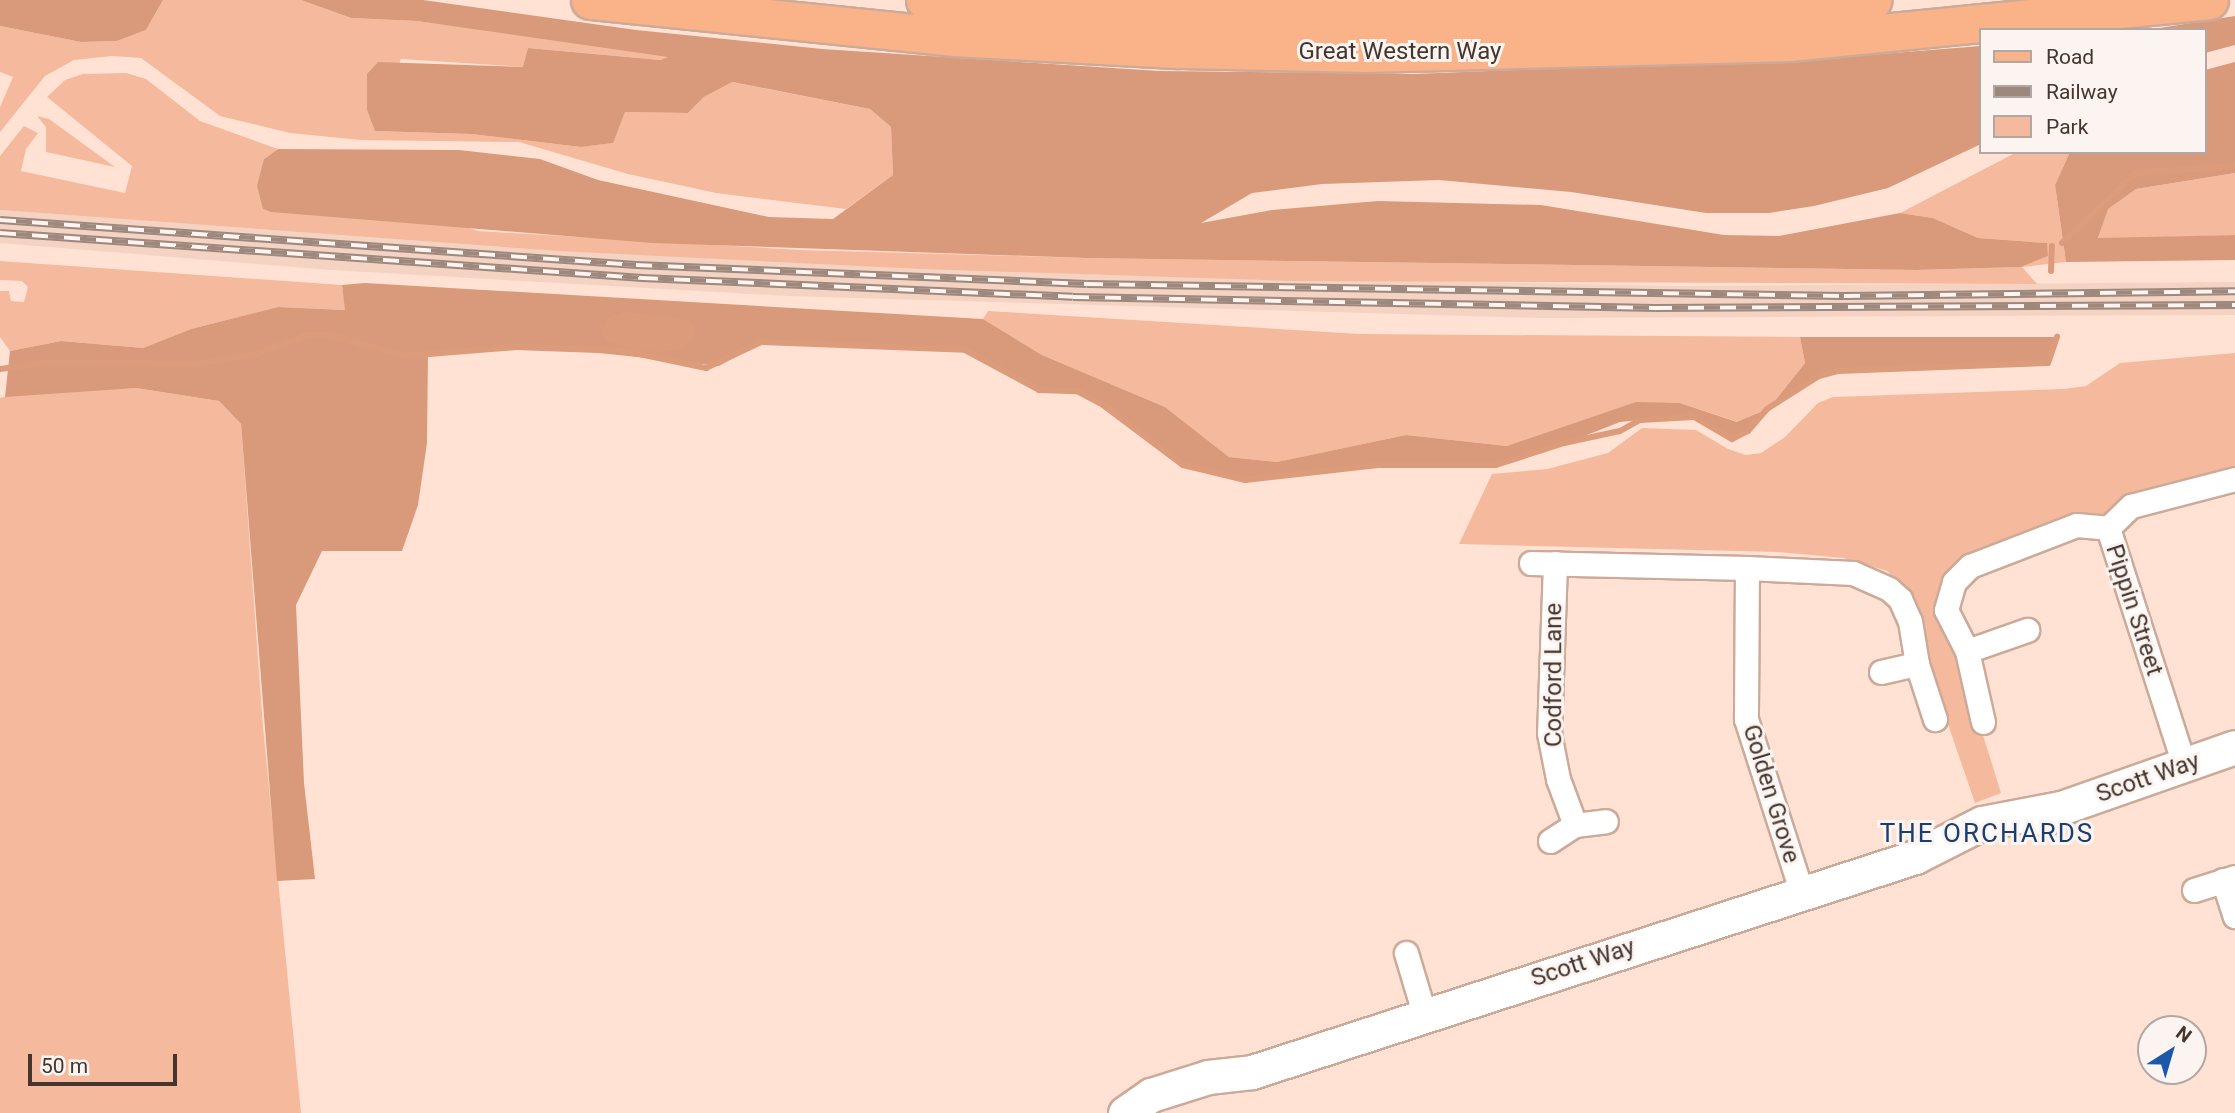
<!DOCTYPE html>
<style>
body{margin:0}
#map{position:relative;width:2235px;height:1113px;overflow:hidden;background:#ffe2d4;font-family:Roboto,sans-serif}
div>[style]{position:absolute}
.built>*{inset:0;background:#f5d3c2}
.green>*{inset:0;background:#f5ba9d}
.forest>*{inset:0;background:#d99a7b}
.water>*{inset:0;background:#dc9c7c}
.stream>*{height:6px;margin:-3px;padding:0 3px;transform-origin:3px;border-radius:3px;background:#dc9c7c}
.roads{filter:drop-shadow(2px 0 #ca9) drop-shadow(-2px 0 #ca9) drop-shadow(0 2px #ca9) drop-shadow(0 -2px #ca9)}
.street>*{height:23px;margin:-11.5px;padding:0 11.5px;transform-origin:11.5px;border-radius:11.5px;background:#fff}
.secondary>*{height:33px;margin:-16.5px;padding:0 16.5px;transform-origin:16.5px;border-radius:16.5px;background:#fff}
.primary>*{height:37px;margin:-18.5px;padding:0 18.5px;transform-origin:18.5px;border-radius:18.5px;background:#fab289}
.rail>*{height:8px;margin-top:-4px;transform-origin:0;background:repeating-linear-gradient(90deg,#fcf4f0 0 16px,#9d887e 0 32px);box-sizing:border-box;border-block:2px solid #9d887e}
span{translate:-50% -50%;white-space:nowrap;text-align:center;line-height:1.15;-webkit-text-stroke:6px #fcf4f0;paint-order:stroke}
.street-label{font-size:24px;color:#44362f}
.neighbourhood-label{font-size:26px;color:#183e72;letter-spacing:2px}
.legend{position:absolute;left:1979px;top:28px;width:228px;height:126px;box-sizing:border-box;background:#fcf4f0;border:2px solid #b2a8a3;margin:0;padding:9px 12px;list-style:none;font-size:21px;color:#44362f}
.legend li{display:flex;align-items:center;gap:14px;height:35px}
.legend b{width:35px;border:2px solid #b2a8a3}
.north{position:absolute;left:2137px;top:1015px;width:70px;height:70px;box-sizing:border-box;background:#fcf4f0;border:2px solid #b2a8a3;border-radius:50%;rotate:37deg;font-size:19px;font-weight:700;line-height:28px;text-align:center;color:#44362f}
.north::after{content:'';display:block;margin:auto;width:24px;height:32px;background:#1b58a9;clip-path:polygon(50% 0,100% 100%,50% 72%,0 100%)}
.scale{position:absolute;left:28px;top:1054px;width:149px;height:32px;box-sizing:border-box;border:4px solid #44362f;border-top:0;padding-left:9px;font-size:21px;line-height:24px;white-space:nowrap;color:#44362f;-webkit-text-stroke:5px #fcf4f0;paint-order:stroke}
</style>
<div id="map">
<div class="built">
<div style="clip-path:polygon(0 210px,557px 251px,1107px 275px,1676px 286px,2235px 282px,2235px 315px,1537px 318px,787px 296px,330px 270px,0 243px)"></div>
</div>
<div class="green">
<div style="clip-path:polygon(163px 0,301px 0,351px 18px,417px 21px,662px 52px,669px 57px,662px 60px,528px 48px,524px 67px,401px 59px,375px 131px,471px 134px,581px 147px,612px 143px,625px 112px,688px 113px,704px 97px,731px 82px,870px 109px,891px 127px,893px 175px,846px 209px,716px 193px,628px 174px,519px 142px,361px 140px,290px 133px,220px 116px,141px 58px,112px 56px,74px 60px,45px 76px,0 132px,0 107px,13px 77px,0 72px,0 26px,81px 42px,117px 41px,146px 30px)"></div>
<div style="clip-path:polygon(126px 73px,146px 79px,200px 121px,278px 149px,264px 159px,478px 231px,801px 250px,1086px 258px,1916px 270px,2021px 267px,2048px 256px,2046px 243px,1978px 238px,1933px 218px,1900px 213px,2017px 152px,2070px 152px,2055px 185px,2066px 262px,2022px 267px,2037px 284px,1292px 281px,921px 269px,557px 251px,0 210px,0 156px,24px 126px,38px 133px,26px 149px,21px 171px,125px 193px,132px 166px,47px 97px,65px 80px,83px 74px)"></div>
<div style="clip-path:polygon(37px 116px,49px 119px,115px 167px,46px 152px,46px 127px)"></div>
<div style="clip-path:polygon(2235px 173px,2235px 235px,2098px 239px,2107px 209px,2136px 189px)"></div>
<div style="clip-path:polygon(0 261px,342px 285px,346px 310px,278px 307px,191px 329px,143px 348px,61px 341px,10px 351px,0 337px,0 291px,9px 291px,11px 301px,24px 302px,28px 287px,22px 281px,0 280px)"></div>
<div style="clip-path:polygon(988px 311px,1360px 334px,1800px 337px,1805px 363px,1770px 407px,1738px 422px,1680px 403px,1507px 446px,1406px 435px,1278px 462px,1229px 457px,1165px 407px,1042px 355px,983px 319px)"></div>
<div style="clip-path:polygon(2235px 353px,2235px 472px,2191px 478px,2137px 494px,2102px 516px,2074px 515px,2039px 526px,1958px 564px,1953px 638px,2001px 793px,1975px 803px,1900px 584px,1887px 571px,1844px 558px,1778px 552px,1459px 544px,1492px 474px,1547px 469px,1608px 453px,1642px 428px,1696px 430px,1728px 449px,1746px 455px,1761px 453px,1785px 437px,1818px 403px,1833px 397px,2064px 389px,2086px 386px,2120px 363px)"></div>
<div style="clip-path:polygon(136px 388px,219px 401px,241px 424px,263px 727px,301px 1113px,0 1113px,0 398px,23px 392px)"></div>
</div>
<div class="forest">
<div style="clip-path:polygon(0 0,163px 0,146px 30px,117px 41px,81px 42px,0 26px)"></div>
<div style="clip-path:polygon(301px 0,423px 0,636px 30px,822px 49px,1159px 71px,1414px 74px,1843px 57px,1981px 46px,1981px 144px,1888px 188px,1814px 206px,1769px 213px,1706px 213px,1571px 192px,1439px 180px,1322px 184px,1252px 193px,1201px 223px,1272px 210px,1378px 201px,1541px 205px,1724px 235px,1779px 236px,1900px 213px,1933px 218px,1978px 238px,2047px 243px,2048px 256px,2021px 267px,1916px 270px,1086px 258px,652px 243px,271px 212px,263px 209px,257px 186px,264px 159px,278px 149px,459px 150px,540px 159px,598px 180px,769px 217px,833px 219px,893px 175px,891px 127px,870px 109px,732px 82px,704px 97px,688px 113px,625px 112px,613px 143px,581px 147px,471px 134px,375px 131px,367px 110px,367px 74px,378px 62px,523px 67px,528px 48px,661px 60px,668px 57px,417px 21px,351px 18px)"></div>
<div style="clip-path:polygon(2235px 16px,2235px 45px,2205px 53px,2205px 30px,2147px 30px)"></div>
<div style="clip-path:polygon(2235px 62px,2235px 173px,2136px 189px,2108px 209px,2098px 238px,2235px 235px,2235px 260px,2066px 262px,2055px 185px,2070px 152px,2205px 152px,2205px 70px)"></div>
<div style="clip-path:polygon(365px 283px,983px 319px,1042px 355px,1165px 407px,1229px 457px,1277px 462px,1406px 435px,1507px 446px,1636px 402px,1680px 403px,1737px 422px,1767px 409px,1748px 431px,1732px 439px,1694px 417px,1640px 420px,1620px 422px,1541px 453px,1496px 465px,1378px 465px,1245px 480px,1183px 465px,1103px 405px,1077px 391px,1039px 390px,965px 350px,761px 342px,719px 366px,554px 348px,428px 354px,427px 443px,418px 505px,402px 551px,322px 551px,296px 605px,304px 783px,315px 879px,277px 881px,241px 424px,219px 401px,136px 388px,5px 397px,10px 351px,61px 341px,143px 348px,191px 329px,278px 307px,345px 310px,342px 285px)"></div>
<div style="clip-path:polygon(1800px 337px,2057px 337px,2048px 363px,1838px 371px,1819px 376px,1770px 407px,1805px 363px)"></div>
</div>
<div class="water">
<div style="clip-path:polygon(623px 312px,689px 320px,697px 332px,684px 348px,660px 352px,632px 349px,608px 341px,601px 331px,609px 317px)"></div>
</div>
<div class="stream">
<div style="left:2062px;top:243px;width:102px;rotate:-43.4deg"></div>
<div style="left:2136px;top:173px;width:99px;rotate:-4deg"></div>
<div style="left:2051px;top:271px;width:25px;rotate:-88deg"></div>
<div style="left:0;top:369px;width:45px;rotate:-7.6deg"></div>
<div style="left:45px;top:363px;width:150px;rotate:0.4deg"></div>
<div style="left:195px;top:364px;width:61px;rotate:-9.5deg"></div>
<div style="left:255px;top:354px;width:56px;rotate:-19.7deg"></div>
<div style="left:308px;top:335px;width:22px"></div>
<div style="left:330px;top:335px;width:77px;rotate:15.8deg"></div>
<div style="left:404px;top:356px;width:112px;rotate:-4.6deg"></div>
<div style="left:516px;top:347px;width:109px;rotate:2.1deg"></div>
<div style="left:625px;top:351px;width:83px;rotate:11.9deg"></div>
<div style="left:706px;top:368px;width:61px;rotate:-25.3deg"></div>
<div style="left:761px;top:342px;width:204px;rotate:2.2deg"></div>
<div style="left:965px;top:350px;width:84px;rotate:28.4deg"></div>
<div style="left:1039px;top:390px;width:38px;rotate:2deg"></div>
<div style="left:1077px;top:391px;width:30px;rotate:28deg"></div>
<div style="left:1103px;top:405px;width:100px;rotate:36.9deg"></div>
<div style="left:1183px;top:465px;width:64px;rotate:13.6deg"></div>
<div style="left:1245px;top:480px;width:134px;rotate:-6.4deg"></div>
<div style="left:1378px;top:465px;width:118px"></div>
<div style="left:1496px;top:465px;width:71px;rotate:-17.9deg"></div>
<div style="left:1564px;top:443px;width:57px;rotate:-12.1deg"></div>
<div style="left:1620px;top:431px;width:23px;rotate:-29deg"></div>
<div style="left:1640px;top:420px;width:54px;rotate:-3.2deg"></div>
<div style="left:1694px;top:417px;width:44px;rotate:30.1deg"></div>
<div style="left:1732px;top:439px;width:18px;rotate:-27deg"></div>
<div style="left:1748px;top:431px;width:29px;rotate:-49deg"></div>
<div style="left:1767px;top:409px;width:62px;rotate:-32.4deg"></div>
<div style="left:1819px;top:376px;width:20px;rotate:-15deg"></div>
<div style="left:1838px;top:371px;width:210px;rotate:-2.2deg"></div>
<div style="left:2048px;top:363px;width:28px;rotate:-71deg"></div>
</div>
<div class="roads">
<div class="street">
<div style="left:2108px;top:528px;width:32px;rotate:-44deg"></div>
<div style="left:2131px;top:506px;width:107px;rotate:-14.6deg"></div>
<div style="left:1531px;top:563px;width:216px;rotate:1.3deg"></div>
<div style="left:1747px;top:568px;width:151px;rotate:90.4deg"></div>
<div style="left:1746px;top:719px;width:183px;rotate:72.2deg"></div>
<div style="left:1555px;top:563px;width:170px;rotate:92deg"></div>
<div style="left:1549px;top:733px;width:47px;rotate:78.9deg"></div>
<div style="left:1558px;top:779px;width:49px;rotate:69.7deg"></div>
<div style="left:1747px;top:568px;width:106px;rotate:2.7deg"></div>
<div style="left:1853px;top:573px;width:39px;rotate:24deg"></div>
<div style="left:1889px;top:589px;width:15px;rotate:42deg"></div>
<div style="left:1900px;top:599px;width:24px;rotate:66deg"></div>
<div style="left:1910px;top:621px;width:44px;rotate:80.8deg"></div>
<div style="left:1917px;top:664px;width:58px;rotate:71.9deg"></div>
<div style="left:1967px;top:651px;width:64px;rotate:-19.3deg"></div>
<div style="left:1881px;top:672px;width:37px;rotate:-13deg"></div>
<div style="left:1983px;top:722px;width:73px;rotate:-102.7deg"></div>
<div style="left:1967px;top:651px;width:46px;rotate:-117.1deg"></div>
<div style="left:1946px;top:610px;width:29px;rotate:-74deg"></div>
<div style="left:1954px;top:582px;width:23px;rotate:-45deg"></div>
<div style="left:1970px;top:566px;width:114px;rotate:-21.1deg"></div>
<div style="left:2076px;top:525px;width:32px;rotate:5deg"></div>
<div style="left:2108px;top:528px;width:249px;rotate:72.2deg"></div>
<div style="left:1550px;top:841px;width:30px;rotate:-33deg"></div>
<div style="left:1575px;top:825px;width:31px;rotate:-7deg"></div>
<div style="left:2223px;top:880px;width:38px;rotate:72deg"></div>
<div style="left:2194px;top:890px;width:43px;rotate:-17.6deg"></div>
<div style="left:1406px;top:953px;width:63px;rotate:73.3deg"></div>
</div>
<div class="secondary">
<div style="left:2044px;top:819px;width:20px;rotate:-33deg"></div>
<div style="left:2061px;top:808px;width:184px;rotate:-19.3deg"></div>
<div style="left:1125px;top:1113px;width:32px;rotate:-35deg"></div>
<div style="left:1151px;top:1095px;width:60px;rotate:-17.5deg"></div>
<div style="left:1208px;top:1077px;width:44px;rotate:-6.5deg"></div>
<div style="left:1252px;top:1072px;width:697px;rotate:-17.97deg"></div>
<div style="left:1915px;top:857px;width:75px;rotate:-26.9deg"></div>
<div style="left:1982px;top:823px;width:80px;rotate:-10.8deg"></div>
</div>
<div class="primary">
<div style="left:590px;top:0;width:366px;rotate:5.8deg"></div>
<div style="left:954px;top:37px;width:225px;rotate:3.1deg"></div>
<div style="left:1179px;top:49px;width:188px;rotate:1.2deg"></div>
<div style="left:1367px;top:53px;width:423px;rotate:-1.5deg"></div>
<div style="left:1790px;top:42px;width:421px;rotate:-5.7deg"></div>
<div style="left:925px;top:0;width:276px;rotate:3.1deg"></div>
<div style="left:1201px;top:15px;width:204px;rotate:0.8deg"></div>
<div style="left:1405px;top:18px;width:234px;rotate:-0.7deg"></div>
<div style="left:1639px;top:15px;width:234px;rotate:-3.7deg"></div>
</div>
</div>
<div class="rail">
<div style="left:0;top:220px;width:638px;rotate:4.05deg"></div>
<div style="left:636px;top:265px;width:451px;rotate:2.4deg"></div>
<div style="left:1087px;top:284px;width:757px;rotate:0.91deg"></div>
<div style="left:1844px;top:296px;width:391px;rotate:-0.7deg"></div>
<div style="left:0;top:233px;width:644px;rotate:4.01deg"></div>
<div style="left:642px;top:278px;width:431px;rotate:2.5deg"></div>
<div style="left:1073px;top:297px;width:583px;rotate:1.08deg"></div>
<div style="left:1656px;top:308px;width:579px;rotate:-0.3deg"></div>
</div>
<div class="street-label">
<span style="left:1400px;top:52px">Great Western Way</span>
<span style="left:2134px;top:610px;rotate:72deg">Pippin Street</span>
<span style="left:1554px;top:675px;rotate:-90deg">Codford Lane</span>
<span style="left:2148px;top:778px;rotate:-19deg">Scott Way</span>
<span style="left:1771px;top:794px;rotate:73deg">Golden Grove</span>
<span style="left:1583px;top:963px;rotate:-18deg">Scott Way</span>
</div>
<div class="neighbourhood-label">
<span style="left:1987px;top:834px">THE ORCHARDS</span>
</div>
<ul class="legend">
<li><b style="height:9px;background:#fab289"></b>Road</li>
<li><b style="height:9px;background:#9d887e"></b>Railway</li>
<li><b style="height:19px;background:#f5ba9d"></b>Park</li>
</ul>
<div class="north">N</div>
<div class="scale">50 m</div>
</div>
